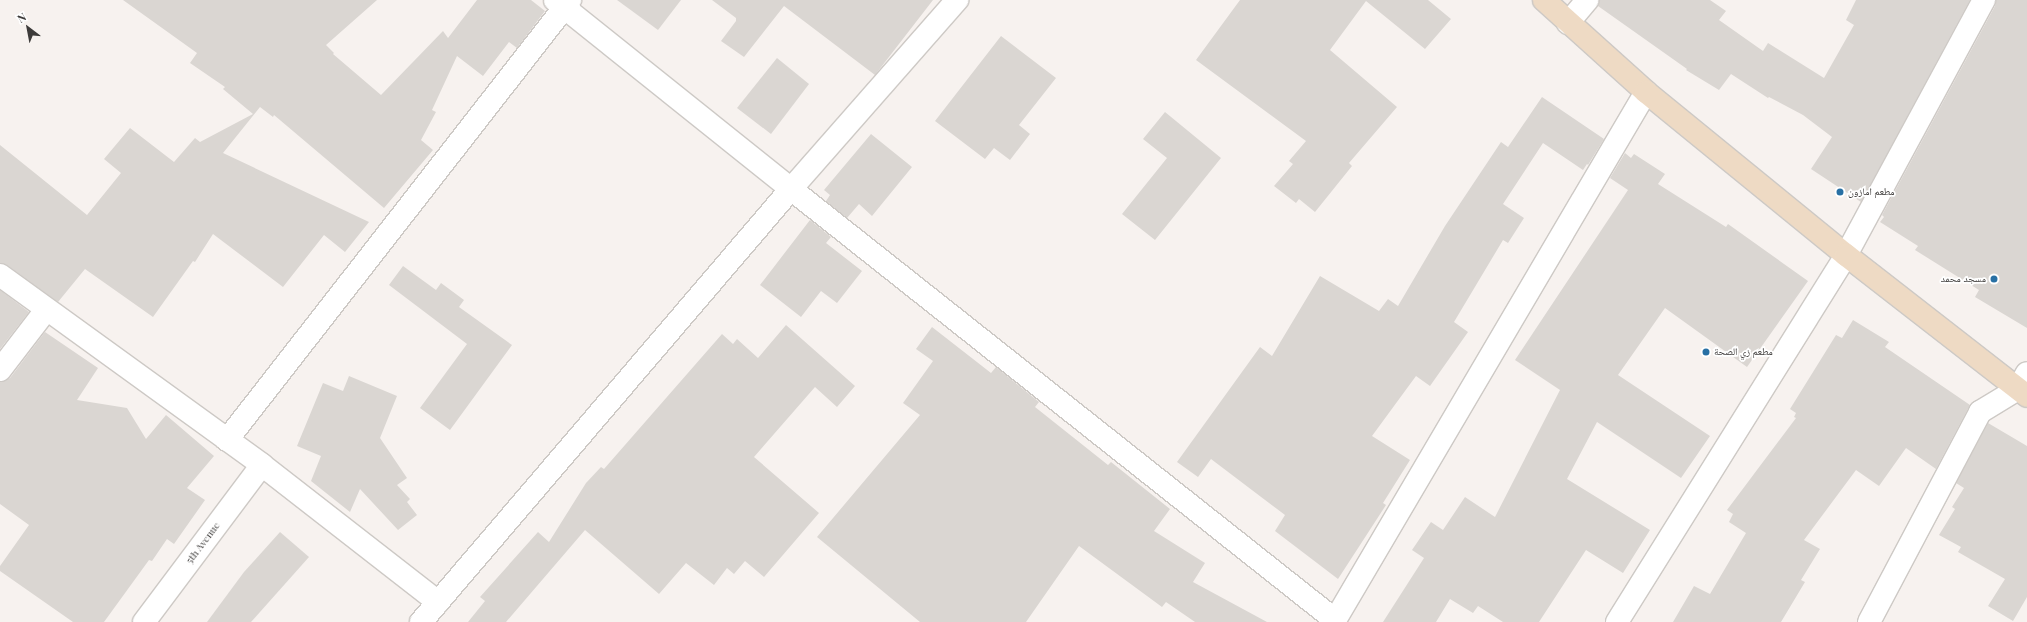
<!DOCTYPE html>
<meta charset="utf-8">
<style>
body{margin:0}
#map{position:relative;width:2027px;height:622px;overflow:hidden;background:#f7f2ef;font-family:"Playfair Display","Noto Naskh Arabic",serif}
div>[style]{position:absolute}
.building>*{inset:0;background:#dad6d2}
.roads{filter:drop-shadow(1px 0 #cdc9c5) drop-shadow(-1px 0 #cdc9c5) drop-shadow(0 1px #cdc9c5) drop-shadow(0 -1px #cdc9c5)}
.street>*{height:22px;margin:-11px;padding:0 11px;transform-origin:11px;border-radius:11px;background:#fff}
.secondary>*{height:22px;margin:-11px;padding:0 11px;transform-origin:11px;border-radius:11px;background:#eedac4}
.dots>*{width:11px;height:11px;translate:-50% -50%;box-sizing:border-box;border:2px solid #fff;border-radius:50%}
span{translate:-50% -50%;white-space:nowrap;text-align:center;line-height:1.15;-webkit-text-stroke:3.5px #fff;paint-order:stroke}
.poi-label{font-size:10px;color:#3d3b3a}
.left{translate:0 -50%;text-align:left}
.right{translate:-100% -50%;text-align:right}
.street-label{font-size:10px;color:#3d3b3a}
.north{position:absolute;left:8px;top:8px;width:40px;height:40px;-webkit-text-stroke:3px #fff;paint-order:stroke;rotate:328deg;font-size:11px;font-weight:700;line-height:16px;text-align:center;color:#3d3b3a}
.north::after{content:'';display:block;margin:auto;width:14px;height:18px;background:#3d3b3a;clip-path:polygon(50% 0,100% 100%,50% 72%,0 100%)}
</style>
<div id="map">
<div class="building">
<div style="clip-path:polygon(123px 0,377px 0,326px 45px,334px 53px,333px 54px,381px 95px,443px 31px,448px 38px,477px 0,531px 0,545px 11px,517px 48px,509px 42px,483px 76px,457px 56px,432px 110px,436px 112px,421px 140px,433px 150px,384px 208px,274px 115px,273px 117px,260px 107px,223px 153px,369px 222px,345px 252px,324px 235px,283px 287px,213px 234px,195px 262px,193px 261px,153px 317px,85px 269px,58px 302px,7px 265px,0 263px,0 145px,87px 215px,121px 173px,104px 159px,130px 128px,174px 162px,195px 138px,200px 142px,253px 114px,223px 89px,225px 87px,190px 63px,197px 53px)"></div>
<div style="clip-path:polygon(617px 0,681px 0,658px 30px)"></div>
<div style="clip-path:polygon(712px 0,933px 0,875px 75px,784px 6px,744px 57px,721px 41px,736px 21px,736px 18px)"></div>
<div style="clip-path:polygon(1240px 0,1428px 0,1451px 19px,1425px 49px,1366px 1px,1330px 50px,1397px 107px,1349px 163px,1352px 166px,1315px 212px,1299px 199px,1296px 203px,1274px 186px,1293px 164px,1289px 161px,1306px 141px,1196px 60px)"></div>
<div style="clip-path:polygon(1599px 0,1710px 0,1726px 11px,1719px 20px,1763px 51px,1768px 43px,1824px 78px,1854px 25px,1846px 20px,1856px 0,1970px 0,1861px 202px,1811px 169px,1832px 137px,1803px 115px,1769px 97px,1768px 98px,1731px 74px,1719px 90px,1686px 70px,1687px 69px,1598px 6px)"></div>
<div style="clip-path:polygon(1996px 0,2027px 0,2027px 328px,1975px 297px,1979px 290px,1915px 250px,1918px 246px,1880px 222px,1884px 217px,1882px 215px,1995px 6px)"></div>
<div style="clip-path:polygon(1001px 36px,1056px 78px,1019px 125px,1030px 134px,1010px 160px,994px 148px,985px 159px,935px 121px)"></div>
<div style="clip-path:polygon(777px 58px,809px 84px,771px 134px,737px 108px)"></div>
<div style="clip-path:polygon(1542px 97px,1604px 139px,1588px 165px,1587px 164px,1583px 170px,1543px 143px,1503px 204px,1524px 218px,1508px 243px,1503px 240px,1454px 322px,1468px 332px,1430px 386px,1416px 376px,1372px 436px,1410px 460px,1383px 503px,1386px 505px,1338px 579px,1275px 531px,1285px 515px,1211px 459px,1198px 477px,1177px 462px,1260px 347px,1272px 356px,1320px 276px,1379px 311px,1388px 299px,1398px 306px,1445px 226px,1501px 142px,1508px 147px)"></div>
<div style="clip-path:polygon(1165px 112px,1221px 158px,1155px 240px,1122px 214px,1167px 158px,1143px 139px)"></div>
<div style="clip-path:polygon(871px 134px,912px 167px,872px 216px,859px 204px,847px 218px,826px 201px,830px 195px,824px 190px)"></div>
<div style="clip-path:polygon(1625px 153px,1631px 158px,1634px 154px,1665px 174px,1658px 184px,1726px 227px,1728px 224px,1808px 281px,1747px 367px,1665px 308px,1618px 375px,1710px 436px,1681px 478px,1597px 422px,1567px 479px,1650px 530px,1623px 573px,1586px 550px,1539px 622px,1503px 622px,1478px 606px,1473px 613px,1450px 599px,1436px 622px,1383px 622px,1424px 558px,1412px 550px,1431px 522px,1443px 530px,1465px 497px,1495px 517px,1560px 390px,1515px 360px,1628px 190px,1610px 178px)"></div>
<div style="clip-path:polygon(810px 220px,831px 237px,826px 243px,862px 271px,837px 303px,821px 291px,801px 317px,760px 285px)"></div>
<div style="clip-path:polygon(403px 266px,436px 290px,441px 283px,464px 300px,459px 307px,512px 345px,450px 430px,420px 408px,467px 344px,389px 285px)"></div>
<div style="clip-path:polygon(0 290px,29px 312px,0 349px)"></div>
<div style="clip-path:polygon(1853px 320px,1889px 342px,1885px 347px,1970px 405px,1936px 469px,1906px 448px,1879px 486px,1856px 470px,1804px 540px,1820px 549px,1801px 580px,1805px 582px,1781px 622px,1673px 622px,1694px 586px,1710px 594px,1746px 533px,1729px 522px,1733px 514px,1727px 510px,1796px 418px,1794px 417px,1796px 413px,1790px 409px,1836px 335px,1842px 338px)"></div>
<div style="clip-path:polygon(786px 325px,855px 386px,837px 407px,815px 387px,754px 457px,819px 513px,764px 577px,745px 561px,734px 574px,727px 568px,714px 585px,686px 563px,659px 594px,585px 530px,506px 622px,468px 622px,485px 601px,480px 597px,538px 532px,549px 542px,586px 483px,601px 467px,604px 469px,722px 334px,733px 344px,737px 339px,758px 358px)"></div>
<div style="clip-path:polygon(932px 327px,991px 373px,996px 367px,1039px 402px,1035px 407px,1108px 465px,1111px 462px,1170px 509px,1154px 531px,1205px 563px,1193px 582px,1267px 622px,1195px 622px,1166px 602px,1162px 607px,1079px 546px,1026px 622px,920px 622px,817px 537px,920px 415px,903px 403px,933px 361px,916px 349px)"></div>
<div style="clip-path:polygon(45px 332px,98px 368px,77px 400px,127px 408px,146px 439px,166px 415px,214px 456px,187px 488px,205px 500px,174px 544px,167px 539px,152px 561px,149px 560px,104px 622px,73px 622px,0 571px,0 566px,29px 525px,0 504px,0 382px,10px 378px)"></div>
<div style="clip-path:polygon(349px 376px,397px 396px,380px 438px,407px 478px,397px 485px,410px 499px,407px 502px,417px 515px,398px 530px,360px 489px,350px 512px,311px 481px,321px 456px,297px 446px,323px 383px,343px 391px)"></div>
<div style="clip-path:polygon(1988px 423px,2027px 446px,2027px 597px,2013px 621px,1988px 606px,2005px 579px,1958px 552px,1961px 547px,1939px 535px,1955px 509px,1952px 507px,1964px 488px,1956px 483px)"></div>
<div style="clip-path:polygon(280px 532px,309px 557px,251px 622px,207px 622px,244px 572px)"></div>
</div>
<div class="roads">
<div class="street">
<div style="left:555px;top:0;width:302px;rotate:38.7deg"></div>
<div style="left:791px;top:189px;width:694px;rotate:38.39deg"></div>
<div style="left:1568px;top:23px;width:30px;rotate:-50deg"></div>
<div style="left:0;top:275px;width:324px;rotate:35.9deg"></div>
<div style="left:262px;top:465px;width:223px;rotate:37.9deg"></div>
<div style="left:0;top:370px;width:76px;rotate:-52.5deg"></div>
<div style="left:227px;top:440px;width:558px;rotate:-52.06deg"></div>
<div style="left:144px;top:622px;width:196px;rotate:-53.1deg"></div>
<div style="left:421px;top:622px;width:570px;rotate:-49.49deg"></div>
<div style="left:791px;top:189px;width:252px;rotate:-48.7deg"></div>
<div style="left:1334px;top:622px;width:615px;rotate:-59.52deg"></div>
<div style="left:1617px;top:622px;width:433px;rotate:-58deg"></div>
<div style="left:1846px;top:255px;width:290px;rotate:-61.6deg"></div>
<div style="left:1869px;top:622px;width:238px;rotate:-62.1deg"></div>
<div style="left:1980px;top:412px;width:44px;rotate:-31.2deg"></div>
<div style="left:2018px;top:389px;width:18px;rotate:-61deg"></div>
</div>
<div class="secondary">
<div style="left:1544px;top:0;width:137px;rotate:42deg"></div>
<div style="left:1646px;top:92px;width:258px;rotate:39.2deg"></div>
<div style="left:1846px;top:255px;width:229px;rotate:37.9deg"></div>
</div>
</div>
<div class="dots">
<div style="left:1840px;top:192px;background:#2870a4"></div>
<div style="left:1994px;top:279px;background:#2870a4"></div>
<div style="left:1706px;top:352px;background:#2870a4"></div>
</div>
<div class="poi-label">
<span class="left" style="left:1848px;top:192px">مطعم امازون</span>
<span class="right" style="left:1986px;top:279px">مسجد محمد</span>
<span class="left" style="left:1714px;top:352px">مطعم زي الصحة</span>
</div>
<div class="street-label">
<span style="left:203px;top:543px;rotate:-53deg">5th Avenue</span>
</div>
<div class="north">N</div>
</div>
